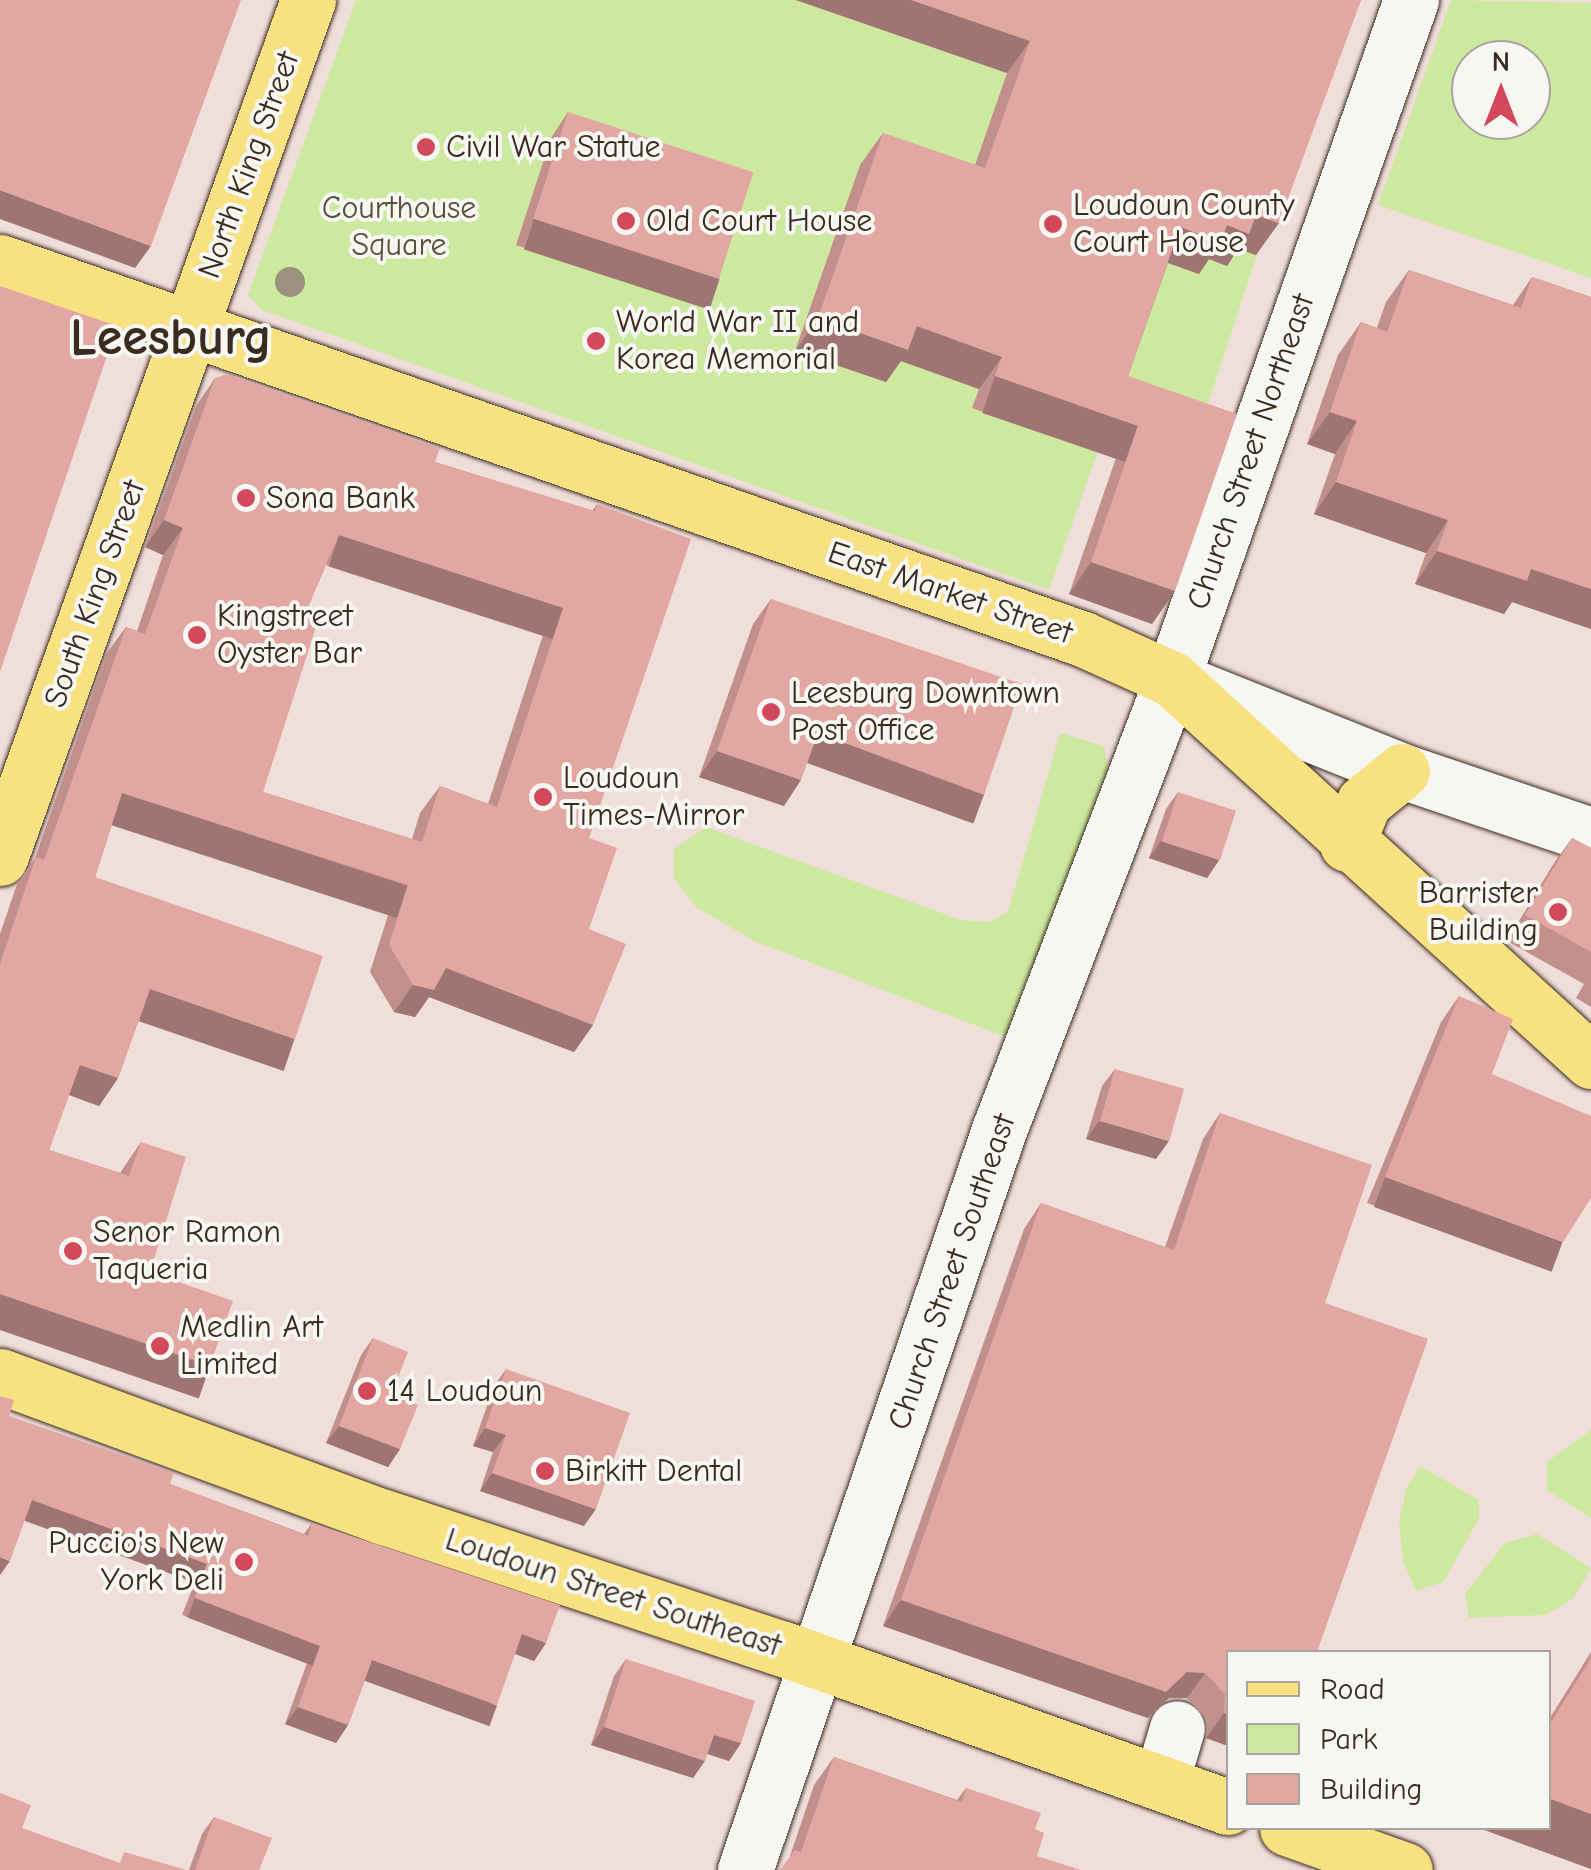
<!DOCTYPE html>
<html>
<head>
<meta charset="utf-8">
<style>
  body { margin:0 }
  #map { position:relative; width:1591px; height:1870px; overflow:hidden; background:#f0deda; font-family:"Comic Neue",sans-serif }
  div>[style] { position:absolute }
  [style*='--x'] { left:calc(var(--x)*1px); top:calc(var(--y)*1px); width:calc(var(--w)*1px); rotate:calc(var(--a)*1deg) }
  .green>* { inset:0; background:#cde99f }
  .roads { filter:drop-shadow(0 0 2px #3b2a1e) drop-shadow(0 0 2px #3b2a1e) }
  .minor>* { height:55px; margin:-27.5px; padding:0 27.5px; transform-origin:27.5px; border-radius:27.5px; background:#f6f6f2 }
  .major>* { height:55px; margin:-27.5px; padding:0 27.5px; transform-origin:27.5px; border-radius:27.5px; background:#f8e181 }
  .trees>* { width:30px; height:30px; margin:-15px; border-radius:50%; background:#9c9081 }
  .wall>* { inset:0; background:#c2908c }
  .shaded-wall>* { inset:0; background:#9e7572; transform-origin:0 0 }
  .building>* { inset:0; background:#e2a7a3; transform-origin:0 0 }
  .dots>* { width:28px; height:28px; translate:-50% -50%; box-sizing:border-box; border:5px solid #f6f6f2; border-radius:50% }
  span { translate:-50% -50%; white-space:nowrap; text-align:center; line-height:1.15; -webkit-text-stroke:8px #f6f6f2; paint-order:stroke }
  .poi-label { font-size:32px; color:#3b2a1e }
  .left { translate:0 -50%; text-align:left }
  .right { translate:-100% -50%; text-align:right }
  .street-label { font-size:32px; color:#3b2a1e }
  .park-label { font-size:32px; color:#585038 }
  .town-label { font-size:52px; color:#3b2a1e; font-weight:700 }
  .legend { position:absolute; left:1226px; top:1650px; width:325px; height:180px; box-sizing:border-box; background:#f6f6f2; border:2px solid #aba49d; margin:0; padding:12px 18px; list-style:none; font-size:30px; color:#3b2a1e }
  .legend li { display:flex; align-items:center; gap:20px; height:50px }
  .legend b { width:50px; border:2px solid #aba49d }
  .north { position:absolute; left:1451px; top:40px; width:100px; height:100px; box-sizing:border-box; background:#f6f6f2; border:2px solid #aba49d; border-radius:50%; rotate:0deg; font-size:28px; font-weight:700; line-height:40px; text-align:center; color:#3b2a1e }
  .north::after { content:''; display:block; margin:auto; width:35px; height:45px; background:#d1495b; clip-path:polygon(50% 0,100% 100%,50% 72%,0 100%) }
</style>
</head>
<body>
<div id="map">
  <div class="green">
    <i style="clip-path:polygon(evenodd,356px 0,796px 0,1007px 73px,963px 201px,902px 337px,987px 366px,972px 408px,1157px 259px,1204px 258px,1233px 247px,1257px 255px,1195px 443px,1111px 414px,1049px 590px,262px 310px,248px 295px,356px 0,551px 138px,701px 304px,517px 245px,551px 138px)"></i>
    <i style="clip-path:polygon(evenodd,1451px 0,1591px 3px,1591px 278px,1378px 205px,1451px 0,1531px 60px,1531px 120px,1471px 120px,1471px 60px,1531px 60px)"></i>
    <i style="clip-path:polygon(1060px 733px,1104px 746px,1108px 769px,1020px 1027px,1003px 1036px,754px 941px,696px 907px,674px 879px,674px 849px,706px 827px,961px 920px,989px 922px,1008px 912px)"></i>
    <i style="clip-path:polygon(1591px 1430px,1591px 1518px,1547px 1490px,1547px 1462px)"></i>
    <i style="clip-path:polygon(1420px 1466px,1479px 1500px,1479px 1519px,1443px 1582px,1416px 1591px,1403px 1561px,1399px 1522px,1406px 1489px)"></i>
    <i style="clip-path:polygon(1537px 1534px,1591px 1568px,1573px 1599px,1545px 1615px,1469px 1618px,1465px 1594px,1505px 1543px)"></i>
  </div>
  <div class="roads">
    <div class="minor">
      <i style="--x:1175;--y:680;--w:245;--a:21.8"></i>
      <i style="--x:1402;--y:771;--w:200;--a:18.7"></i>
      <i style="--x:1161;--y:1782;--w:56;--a:-73.5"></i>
      <i style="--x:745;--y:1870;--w:782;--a:-71.06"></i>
      <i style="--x:999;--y:1130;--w:483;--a:-69"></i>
      <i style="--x:1172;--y:679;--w:720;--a:-70.61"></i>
    </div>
    <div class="major">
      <i style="--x:0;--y:262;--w:1147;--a:19.19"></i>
      <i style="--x:1083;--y:639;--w:98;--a:24.2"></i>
      <i style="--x:1172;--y:679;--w:567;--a:42.36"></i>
      <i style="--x:1347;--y:844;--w:45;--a:-68"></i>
      <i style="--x:1364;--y:802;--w:49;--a:-39.2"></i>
      <i style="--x:0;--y:858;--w:912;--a:-70.25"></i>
      <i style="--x:0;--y:1376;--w:409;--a:20.2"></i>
      <i style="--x:384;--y:1517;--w:421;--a:18.3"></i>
      <i style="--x:784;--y:1649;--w:471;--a:19.6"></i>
      <i style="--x:1287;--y:1828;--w:125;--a:19.6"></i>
    </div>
  </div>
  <div class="trees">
    <i style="left:290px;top:282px"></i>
  </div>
  <div class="wall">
    <i style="clip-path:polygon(796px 0,1361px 0,1256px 255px,1238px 249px,1227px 266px,1209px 259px,1199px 274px,1168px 263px,1128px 376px,1175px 591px,1152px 624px,1069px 594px,1116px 458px,972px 408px,979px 389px,901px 361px,886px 382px,795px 351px,860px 165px,883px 133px,975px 165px,1007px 73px)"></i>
    <i style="clip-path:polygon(568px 112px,720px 278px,702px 304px,516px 245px,551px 138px)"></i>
    <i style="clip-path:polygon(1409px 270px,1513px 305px,1532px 277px,1591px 297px,1591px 629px,1512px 602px,1504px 614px,1415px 584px,1426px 553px,1314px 514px,1335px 454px,1307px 444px,1338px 355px,1361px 322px,1377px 328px,1386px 302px)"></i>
    <i style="clip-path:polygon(evenodd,215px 378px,435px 462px,592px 511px,597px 504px,589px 838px,589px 929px,593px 1025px,574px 1052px,429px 997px,415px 1017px,394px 1012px,370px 972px,389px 912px,112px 824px,95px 877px,276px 1066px,139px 1019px,118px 1078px,99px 1106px,69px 1095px,49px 1150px,120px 1173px,141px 1142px,150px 1272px,210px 1365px,191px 1392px,0 1328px,0 934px,17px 884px,35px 858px,106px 654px,126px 627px,137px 631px,163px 555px,145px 547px,196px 406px,215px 378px,326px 565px,543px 635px,488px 804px,440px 786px,420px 813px,412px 839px,263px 792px,304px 616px,326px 565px)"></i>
    <i style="clip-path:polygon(771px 599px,984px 795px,966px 821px,808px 761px,784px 806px,699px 777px,753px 624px)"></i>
    <i style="clip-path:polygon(1178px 792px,1219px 860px,1207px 878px,1149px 858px,1166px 809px)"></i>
    <i style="clip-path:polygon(1572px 838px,1591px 848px,1591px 1007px,1576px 998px,1584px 984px,1507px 941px,1554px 863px)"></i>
    <i style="clip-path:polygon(1459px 996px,1492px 1074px,1545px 1267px,1367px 1203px,1441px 1022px)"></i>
    <i style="clip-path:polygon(1115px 1069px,1156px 1159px,1086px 1139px,1102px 1086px)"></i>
    <i style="clip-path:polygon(1220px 1113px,1325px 1303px,1228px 1652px,1228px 1746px,1206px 1738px,1207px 1720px,1187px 1698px,1169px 1698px,1148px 1718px,883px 1626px,1024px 1229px,1041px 1203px,1165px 1247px,1203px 1139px)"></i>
    <i style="clip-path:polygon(373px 1338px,400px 1449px,388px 1467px,326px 1443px,361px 1355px)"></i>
    <i style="clip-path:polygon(506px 1369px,584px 1526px,480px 1491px,493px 1452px,473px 1446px,494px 1386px)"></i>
    <i style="clip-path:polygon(9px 1416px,170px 1484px,304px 1534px,312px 1523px,546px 1643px,534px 1661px,515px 1654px,485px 1723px,365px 1680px,348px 1725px,336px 1743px,285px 1724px,307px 1663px,182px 1615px,195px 1582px,25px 1520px)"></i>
    <i style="clip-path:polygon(1591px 1652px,1591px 1869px,1482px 1829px,1483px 1828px,1548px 1828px,1548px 1721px)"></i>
    <i style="clip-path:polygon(626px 1659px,741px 1743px,729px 1761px,707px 1754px,693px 1778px,591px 1745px,614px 1676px)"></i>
    <i style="clip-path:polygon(834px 1757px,957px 1800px,966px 1788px,1035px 1829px,1037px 1856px,790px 1856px,814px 1785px)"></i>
    <i style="clip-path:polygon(214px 1817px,259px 1870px,189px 1870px,202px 1834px)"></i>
  </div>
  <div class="shaded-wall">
    <i style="clip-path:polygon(796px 0,911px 0,1030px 41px,1007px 73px)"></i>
    <i style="clip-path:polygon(0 190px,151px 246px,135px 268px,0 219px)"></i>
    <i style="clip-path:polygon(1256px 215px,1279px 223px,1256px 255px,1238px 249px,1227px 266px,1209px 259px,1199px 274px,1157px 259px,1180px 227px,1227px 225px)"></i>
    <i style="left:534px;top:219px;width:195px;height:32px;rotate:18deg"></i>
    <i style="clip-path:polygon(818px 318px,917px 326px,1002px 357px,979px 389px,901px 361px,886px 382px,795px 351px)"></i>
    <i style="left:995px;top:376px;width:151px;height:39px;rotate:19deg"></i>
    <i style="clip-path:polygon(1330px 412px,1357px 421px,1335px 454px,1307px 444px)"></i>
    <i style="clip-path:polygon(1336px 482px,1448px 520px,1426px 553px,1314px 514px)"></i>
    <i style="clip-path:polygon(164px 520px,183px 528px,163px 555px,145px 547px)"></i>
    <i style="left:339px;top:535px;width:236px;height:33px;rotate:18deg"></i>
    <i style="clip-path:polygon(1437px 551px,1531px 569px,1591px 589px,1591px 629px,1512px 602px,1504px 614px,1415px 584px)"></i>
    <i style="clip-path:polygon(1091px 562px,1175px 591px,1152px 624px,1069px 594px)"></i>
    <i style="left:818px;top:733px;width:177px;height:32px;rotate:20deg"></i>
    <i style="clip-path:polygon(717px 751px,801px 780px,784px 806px,699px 777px)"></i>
    <i style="left:122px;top:793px;width:300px;height:34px;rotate:18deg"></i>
    <i style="clip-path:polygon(1161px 841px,1219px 860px,1207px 878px,1149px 858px)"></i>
    <i style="clip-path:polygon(446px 968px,593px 1025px,574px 1052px,429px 997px,415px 1017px,394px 1012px,413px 985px)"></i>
    <i style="left:150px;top:989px;width:153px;height:34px;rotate:19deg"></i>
    <i style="clip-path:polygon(80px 1065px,118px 1078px,99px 1106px,61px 1092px)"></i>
    <i style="clip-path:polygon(1099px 1121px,1169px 1141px,1156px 1159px,1086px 1139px)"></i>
    <i style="left:1385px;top:1177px;width:189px;height:32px;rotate:20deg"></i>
    <i style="left:0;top:1294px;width:222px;height:34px;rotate:19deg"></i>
    <i style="clip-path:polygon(339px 1426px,400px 1449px,388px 1467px,326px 1443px)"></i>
    <i style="clip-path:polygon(485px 1428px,506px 1435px,493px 1452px,473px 1446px)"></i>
    <i style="clip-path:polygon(492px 1473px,596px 1509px,584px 1526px,480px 1491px)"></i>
    <i style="left:32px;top:1500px;width:186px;height:22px;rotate:20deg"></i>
    <i style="clip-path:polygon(0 1557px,10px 1561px,0 1575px)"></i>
    <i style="left:195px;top:1598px;width:134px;height:21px;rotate:21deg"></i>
    <i style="clip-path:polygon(901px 1600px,1187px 1672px,1205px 1673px,1187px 1698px,1169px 1698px,1148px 1718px,883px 1626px)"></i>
    <i style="clip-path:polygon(522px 1634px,546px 1643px,534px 1661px,510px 1652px)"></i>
    <i style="left:372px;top:1660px;width:133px;height:22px;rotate:20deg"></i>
    <i style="clip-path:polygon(298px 1707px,348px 1725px,336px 1743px,285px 1724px)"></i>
    <i style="clip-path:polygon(1224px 1713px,1228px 1714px,1228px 1746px,1206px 1738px)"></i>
    <i style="clip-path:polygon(604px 1727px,705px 1761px,693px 1778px,591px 1745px)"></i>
    <i style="clip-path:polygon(714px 1735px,741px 1743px,729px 1761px,702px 1752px)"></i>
    <i style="clip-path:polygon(1548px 1798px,1591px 1814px,1591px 1869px,1482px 1829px,1483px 1828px,1548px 1828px)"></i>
  </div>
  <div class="building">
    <i style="clip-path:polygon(0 0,241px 0,151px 246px,0 190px)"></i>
    <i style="clip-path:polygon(911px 0,1361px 0,1279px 223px,1256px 215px,1249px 234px,1227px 225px,1221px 242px,1180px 227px,1128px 376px,1237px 414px,1175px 591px,1091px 562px,1138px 426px,995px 376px,1002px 357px,917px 326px,908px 350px,818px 318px,883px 133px,985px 168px,1030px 41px)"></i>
    <i style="left:568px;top:112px;width:195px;height:112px;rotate:18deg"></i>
    <i style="clip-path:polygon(1409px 270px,1521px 308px,1532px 277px,1591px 297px,1591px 589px,1531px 569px,1527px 581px,1437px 551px,1448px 520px,1336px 482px,1357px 421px,1330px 412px,1361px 322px,1387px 332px)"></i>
    <i style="clip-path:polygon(0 286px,117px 326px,0 672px)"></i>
    <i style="clip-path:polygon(evenodd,228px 374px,440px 448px,435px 462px,595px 511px,597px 504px,691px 539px,589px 838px,617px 848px,589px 929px,626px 944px,593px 1025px,446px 968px,434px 990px,413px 985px,389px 945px,408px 885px,122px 793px,95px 877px,323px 956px,295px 1039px,150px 989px,118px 1078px,80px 1065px,49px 1150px,129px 1176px,141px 1142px,186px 1157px,150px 1272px,233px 1301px,210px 1365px,0 1294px,0 964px,36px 857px,44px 860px,126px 627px,145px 634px,183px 528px,164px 520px,215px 378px,228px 374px,339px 535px,563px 608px,497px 807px,440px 786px,422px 842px,263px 792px,318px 621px,304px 616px,339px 535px)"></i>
    <i style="clip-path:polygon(771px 599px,1022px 684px,984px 795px,818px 733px,801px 780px,717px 751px)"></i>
    <i style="left:1178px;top:792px;width:61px;height:52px;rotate:18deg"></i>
    <i style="clip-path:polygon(1572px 838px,1591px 848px,1591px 952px,1525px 915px)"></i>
    <i style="clip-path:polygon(1459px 996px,1513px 1019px,1492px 1074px,1591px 1116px,1591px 1198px,1563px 1242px,1385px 1177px)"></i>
    <i style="left:1115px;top:1069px;width:72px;height:54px;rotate:16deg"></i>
    <i style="clip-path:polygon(1220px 1113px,1372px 1165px,1325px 1303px,1428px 1339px,1317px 1652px,1228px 1652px,1228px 1714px,1224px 1713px,1225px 1694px,1205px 1673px,1187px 1672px,1166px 1692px,901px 1600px,1041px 1203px,1174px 1250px)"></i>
    <i style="clip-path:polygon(373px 1338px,408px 1352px,391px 1395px,418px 1405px,400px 1449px,339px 1426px)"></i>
    <i style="clip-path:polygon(506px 1369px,630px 1413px,596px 1509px,492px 1473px,506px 1435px,485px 1428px)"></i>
    <i style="clip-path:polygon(0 1396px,14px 1400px,9px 1416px,174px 1473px,170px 1484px,308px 1536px,312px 1523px,560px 1605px,546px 1643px,522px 1634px,497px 1705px,372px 1660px,348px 1725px,298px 1707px,320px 1646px,195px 1598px,207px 1564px,32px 1500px,10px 1561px,0 1557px)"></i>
    <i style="clip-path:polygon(1591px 1658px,1591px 1814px,1548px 1798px,1548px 1727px)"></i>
    <i style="clip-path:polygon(626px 1659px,755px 1701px,741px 1743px,714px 1735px,705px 1761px,604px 1727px)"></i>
    <i style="clip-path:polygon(834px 1757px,962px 1802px,966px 1788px,1041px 1813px,1035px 1829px,1044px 1833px,1037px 1856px,1081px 1870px,780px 1870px,795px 1850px,801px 1852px)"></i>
    <i style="clip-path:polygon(0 1793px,31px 1805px,22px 1828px,120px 1863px,124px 1852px,187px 1870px,0 1870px)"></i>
    <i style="clip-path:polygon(214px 1817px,272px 1838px,259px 1870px,195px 1870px)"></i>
  </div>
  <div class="dots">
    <i style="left:426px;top:147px;background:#d1495b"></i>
    <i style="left:626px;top:221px;background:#d1495b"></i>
    <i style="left:1053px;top:224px;background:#d1495b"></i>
    <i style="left:596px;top:341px;background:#d1495b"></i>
    <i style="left:246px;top:498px;background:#d1495b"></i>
    <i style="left:197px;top:635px;background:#d1495b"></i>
    <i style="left:771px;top:712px;background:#d1495b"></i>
    <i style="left:543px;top:797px;background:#d1495b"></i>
    <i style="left:1558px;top:912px;background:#d1495b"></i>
    <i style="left:73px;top:1251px;background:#d1495b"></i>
    <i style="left:160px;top:1346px;background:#d1495b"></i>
    <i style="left:367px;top:1391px;background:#d1495b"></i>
    <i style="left:545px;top:1471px;background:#d1495b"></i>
    <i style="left:244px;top:1562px;background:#d1495b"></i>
  </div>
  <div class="poi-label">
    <span class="left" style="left:446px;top:147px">Civil War Statue</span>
    <span class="left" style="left:1073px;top:224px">Loudoun County<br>Court House</span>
    <span class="left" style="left:646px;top:221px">Old Court House</span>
    <span class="left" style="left:616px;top:341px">World War II and<br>Korea Memorial</span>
    <span class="left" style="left:266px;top:498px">Sona Bank</span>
    <span class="left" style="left:217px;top:635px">Kingstreet<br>Oyster Bar</span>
    <span class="left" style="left:791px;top:712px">Leesburg Downtown<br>Post Office</span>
    <span class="left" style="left:563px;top:797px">Loudoun<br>Times-Mirror</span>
    <span class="right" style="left:1538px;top:912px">Barrister<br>Building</span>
    <span class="left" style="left:93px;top:1251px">Senor Ramon<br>Taqueria</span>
    <span class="left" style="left:180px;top:1346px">Medlin Art<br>Limited</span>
    <span class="left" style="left:387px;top:1391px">14 Loudoun</span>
    <span class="left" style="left:565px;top:1471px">Birkitt Dental</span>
    <span class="right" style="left:224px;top:1562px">Puccio's New<br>York Deli</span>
  </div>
  <div class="street-label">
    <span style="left:249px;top:165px;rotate:-70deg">North King Street</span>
    <span style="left:1251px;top:452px;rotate:-71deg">Church Street Northeast</span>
    <span style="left:950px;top:593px;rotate:19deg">East Market Street</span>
    <span style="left:95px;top:594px;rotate:-70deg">South King Street</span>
    <span style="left:952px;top:1272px;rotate:-71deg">Church Street Southeast</span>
    <span style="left:613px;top:1593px;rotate:18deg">Loudoun Street Southeast</span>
  </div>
  <div class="park-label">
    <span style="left:399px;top:227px">Courthouse<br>Square</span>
  </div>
  <div class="town-label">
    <span style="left:171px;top:338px">Leesburg</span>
  </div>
  <ul class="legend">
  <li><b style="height:12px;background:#f8e181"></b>Road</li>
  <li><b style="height:28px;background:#cde99f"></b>Park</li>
  <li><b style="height:28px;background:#e2a7a3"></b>Building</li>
  </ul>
  <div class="north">N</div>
</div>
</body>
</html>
